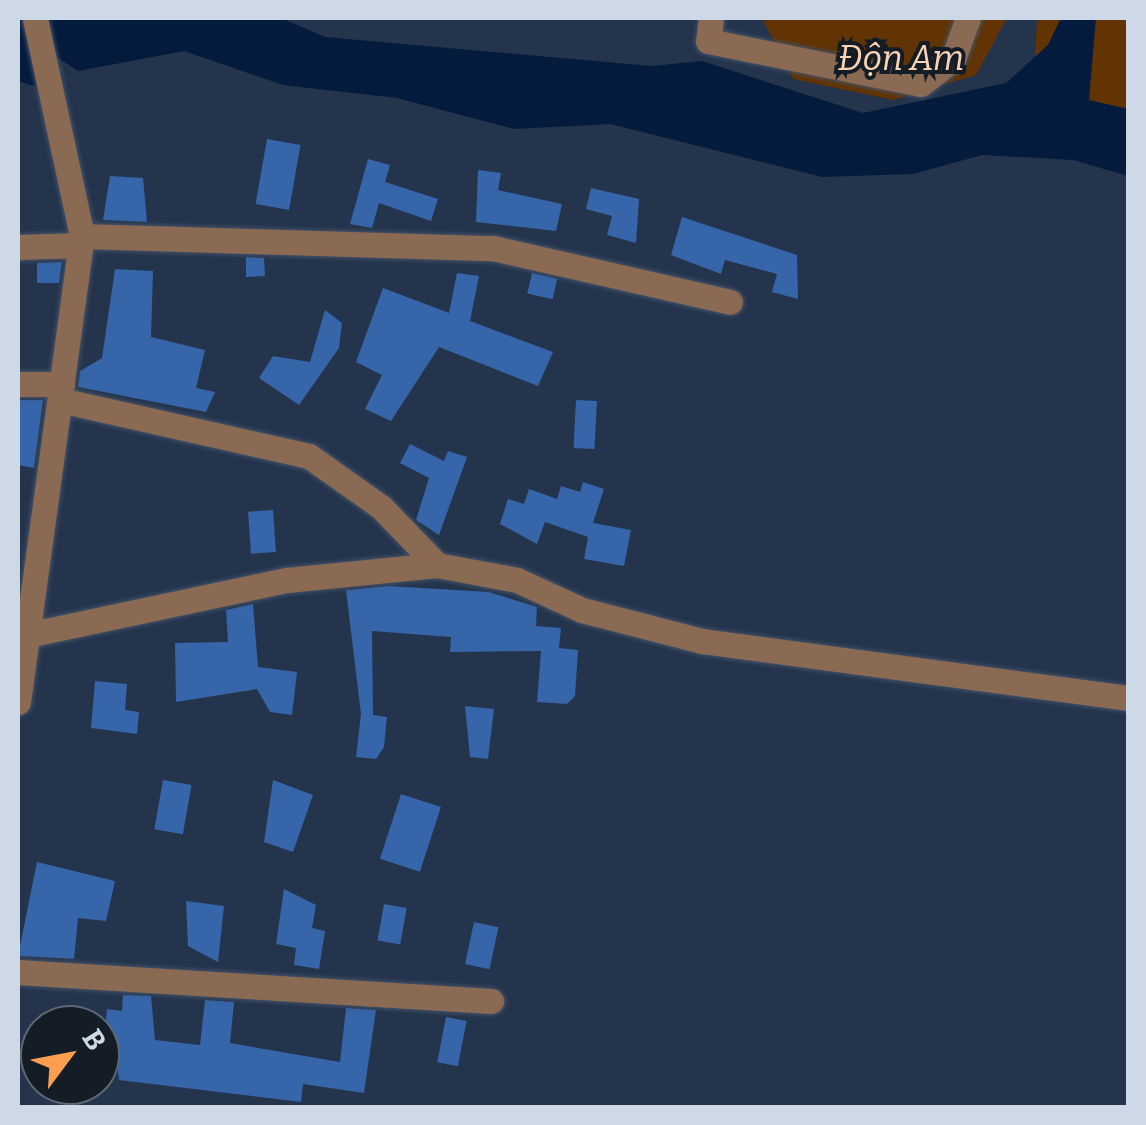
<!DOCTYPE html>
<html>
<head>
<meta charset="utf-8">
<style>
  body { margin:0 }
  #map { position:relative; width:1146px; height:1125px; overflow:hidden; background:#24344c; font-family:Bitter,serif }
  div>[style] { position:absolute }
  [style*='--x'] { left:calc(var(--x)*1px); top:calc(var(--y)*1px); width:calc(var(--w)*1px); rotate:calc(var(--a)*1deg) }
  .green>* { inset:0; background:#623403 }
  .water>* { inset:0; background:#041b3d }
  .building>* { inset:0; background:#3665a9; transform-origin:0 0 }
  .roads { filter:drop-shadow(0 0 2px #435268) drop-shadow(0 0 2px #435268) }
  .minor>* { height:25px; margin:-12.5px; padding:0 12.5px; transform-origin:12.5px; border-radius:12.5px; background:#8a6a52 }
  span { translate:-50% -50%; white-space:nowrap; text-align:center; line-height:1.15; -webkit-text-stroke:8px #141c26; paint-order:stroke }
  .park-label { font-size:35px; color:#fad2b4; font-style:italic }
  .frame { position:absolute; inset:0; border:20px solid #ced9e8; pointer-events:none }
  .north { position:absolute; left:20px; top:1005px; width:100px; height:100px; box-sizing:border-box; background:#141c26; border:2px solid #5e6874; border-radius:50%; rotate:58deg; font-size:28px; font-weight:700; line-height:40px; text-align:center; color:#ced9e8 }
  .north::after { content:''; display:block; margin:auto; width:35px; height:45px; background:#fb9e50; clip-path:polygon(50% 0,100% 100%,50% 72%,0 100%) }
</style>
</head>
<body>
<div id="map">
  <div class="green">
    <i style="clip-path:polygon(762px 18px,1007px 18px,976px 75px,893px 100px,793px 79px)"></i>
    <i style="clip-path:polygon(1037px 18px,1128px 18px,1128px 133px,1035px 57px)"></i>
  </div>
  <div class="water">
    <i style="clip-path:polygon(18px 18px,35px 18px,52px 92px,18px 81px)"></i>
    <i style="clip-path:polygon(45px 18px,281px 18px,325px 37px,652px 66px,702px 61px,863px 113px,1006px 83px,1048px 45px,1061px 18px,1096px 18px,1089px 100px,1128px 109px,1128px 176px,1073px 160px,982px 155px,913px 174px,822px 177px,610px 124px,514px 129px,397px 98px,283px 85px,184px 51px,78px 71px,52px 54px)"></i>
  </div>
  <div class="building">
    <i style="left:267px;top:139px;width:34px;height:66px;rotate:10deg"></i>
    <i style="clip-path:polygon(368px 159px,390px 165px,385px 182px,438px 199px,431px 221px,379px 203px,372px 228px,350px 224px)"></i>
    <i style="clip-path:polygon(478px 170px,501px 173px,498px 190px,562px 204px,556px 231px,476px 222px)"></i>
    <i style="clip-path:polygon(110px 176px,143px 178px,147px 222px,103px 220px)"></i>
    <i style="clip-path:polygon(591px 188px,639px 199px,636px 243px,607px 235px,612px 216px,586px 209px)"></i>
    <i style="clip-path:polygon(682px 217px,797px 255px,798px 299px,772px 292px,777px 274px,725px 260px,721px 274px,671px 255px)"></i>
    <i style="clip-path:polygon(246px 257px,264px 258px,265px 276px,246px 277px)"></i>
    <i style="clip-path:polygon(62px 262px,59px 283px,37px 283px,37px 263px)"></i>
    <i style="clip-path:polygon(115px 269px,153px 271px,151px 337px,205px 350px,196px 388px,215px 392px,206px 412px,78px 387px,80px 371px,102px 358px)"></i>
    <i style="clip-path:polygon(457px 273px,479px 276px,470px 321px,553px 352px,538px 386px,439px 347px,391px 421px,365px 409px,382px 375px,356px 362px,383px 288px,449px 313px)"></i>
    <i style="left:532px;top:273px;width:26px;height:21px;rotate:13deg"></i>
    <i style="clip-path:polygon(325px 310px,342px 323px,339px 348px,299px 405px,259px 378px,273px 356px,310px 362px)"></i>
    <i style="clip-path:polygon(18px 400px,43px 400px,34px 468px,18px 465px)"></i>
    <i style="left:576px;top:400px;width:21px;height:48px;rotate:3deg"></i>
    <i style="clip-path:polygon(410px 444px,444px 461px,448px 451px,467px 457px,439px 535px,416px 520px,429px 478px,400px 463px)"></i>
    <i style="clip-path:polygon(583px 482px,604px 489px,593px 523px,631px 530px,624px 566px,584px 559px,588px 537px,545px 522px,537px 544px,500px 524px,508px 499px,524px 504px,529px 489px,557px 499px,561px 486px,580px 492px)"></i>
    <i style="left:273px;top:510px;width:42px;height:25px;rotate:86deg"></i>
    <i style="clip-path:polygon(388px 586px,489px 592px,537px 607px,536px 626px,561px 628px,559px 648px,578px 650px,575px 696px,567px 704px,537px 702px,541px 651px,450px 652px,451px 637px,372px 631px,373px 715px,387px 717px,384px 747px,376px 759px,356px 757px,361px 714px,346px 590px)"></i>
    <i style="clip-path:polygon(253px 604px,258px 667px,297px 672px,292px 715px,270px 712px,257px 689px,176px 702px,175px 643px,228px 642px,226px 610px)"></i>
    <i style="clip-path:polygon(95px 681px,127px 684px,125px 710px,139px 712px,137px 734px,91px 728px)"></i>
    <i style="clip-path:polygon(465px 706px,494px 709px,488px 759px,470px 757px)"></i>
    <i style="left:163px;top:780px;width:29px;height:50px;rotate:10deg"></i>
    <i style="clip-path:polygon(273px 780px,313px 795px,293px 852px,264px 842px)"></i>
    <i style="left:401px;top:794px;width:42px;height:68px;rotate:18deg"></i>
    <i style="clip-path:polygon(37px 862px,115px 881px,106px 921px,78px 918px,74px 959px,18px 956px)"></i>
    <i style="clip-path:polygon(284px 889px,316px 905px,312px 928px,325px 931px,319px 969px,294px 965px,296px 948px,276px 944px)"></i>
    <i style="clip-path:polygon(186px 901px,224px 906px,218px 962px,188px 946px)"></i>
    <i style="left:384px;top:904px;width:23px;height:37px;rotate:10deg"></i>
    <i style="left:474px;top:922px;width:25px;height:43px;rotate:12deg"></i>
    <i style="clip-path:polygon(123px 995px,151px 996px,155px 1040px,200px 1045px,205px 1000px,234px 1002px,230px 1043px,340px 1062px,346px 1008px,376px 1010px,364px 1093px,303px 1084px,301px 1102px,119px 1080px,114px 1040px,104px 1039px,107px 1009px,122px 1011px)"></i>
    <i style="left:446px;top:1017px;width:21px;height:46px;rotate:11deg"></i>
  </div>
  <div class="roads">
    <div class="minor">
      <i style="--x:711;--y:18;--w:23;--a:97"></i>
      <i style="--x:708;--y:41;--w:217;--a:11.4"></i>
      <i style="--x:921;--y:84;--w:41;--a:-38"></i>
      <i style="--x:953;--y:59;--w:44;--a:-69.9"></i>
      <i style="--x:82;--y:236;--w:411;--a:1.7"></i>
      <i style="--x:493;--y:248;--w:243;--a:12.8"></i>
      <i style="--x:18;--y:247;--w:63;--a:-1.8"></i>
      <i style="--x:18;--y:384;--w:44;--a:0"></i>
      <i style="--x:60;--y:400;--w:255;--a:12.7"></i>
      <i style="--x:309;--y:456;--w:88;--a:35.3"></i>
      <i style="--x:381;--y:507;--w:81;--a:46"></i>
      <i style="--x:18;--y:637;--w:275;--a:-12"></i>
      <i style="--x:287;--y:580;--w:151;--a:-5.7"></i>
      <i style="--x:437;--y:565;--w:81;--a:10.6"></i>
      <i style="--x:517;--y:580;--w:72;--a:24.8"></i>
      <i style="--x:582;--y:610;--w:124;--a:14.5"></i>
      <i style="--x:702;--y:641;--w:430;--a:7.6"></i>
      <i style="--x:18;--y:702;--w:470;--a:-82.2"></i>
      <i style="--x:82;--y:236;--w:223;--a:-102.2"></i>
      <i style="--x:18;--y:972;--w:474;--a:3.5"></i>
    </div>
  </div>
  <div class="park-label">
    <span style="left:901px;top:58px">Độn Am</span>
  </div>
  <div class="frame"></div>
  <div class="north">B</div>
</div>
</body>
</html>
